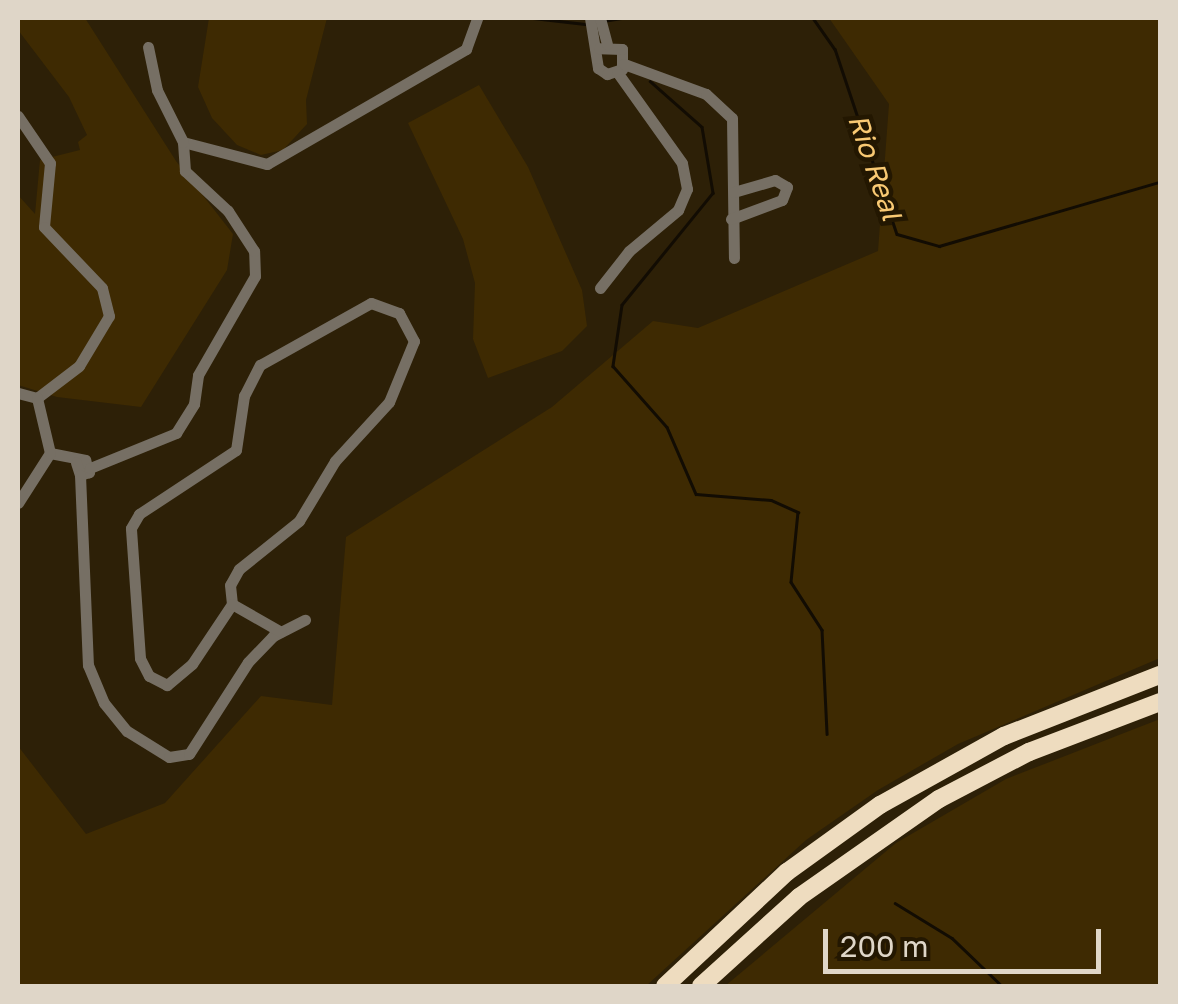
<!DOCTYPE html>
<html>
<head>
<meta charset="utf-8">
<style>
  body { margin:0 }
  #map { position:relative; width:1178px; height:1004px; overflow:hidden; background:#2d2007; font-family:"Golos Text",sans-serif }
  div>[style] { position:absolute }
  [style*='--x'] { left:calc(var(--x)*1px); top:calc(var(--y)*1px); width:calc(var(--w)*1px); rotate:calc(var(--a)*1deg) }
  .green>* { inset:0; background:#3e2a02 }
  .stream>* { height:2.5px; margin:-1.25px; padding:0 1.25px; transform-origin:1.25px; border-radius:1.25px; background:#120c03 }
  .minor>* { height:11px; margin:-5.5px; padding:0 5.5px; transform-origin:5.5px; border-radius:5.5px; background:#766f64 }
  .highway>* { height:18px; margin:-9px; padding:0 9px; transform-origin:9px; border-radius:9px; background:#eedcbf }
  span { translate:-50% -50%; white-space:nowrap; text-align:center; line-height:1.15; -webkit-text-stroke:9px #231701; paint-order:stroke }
  .water-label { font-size:28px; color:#f9c973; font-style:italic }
  .frame { position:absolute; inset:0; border:20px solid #dfd6c8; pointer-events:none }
  .scale { position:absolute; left:823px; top:929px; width:278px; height:45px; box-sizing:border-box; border:5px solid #dfd6c8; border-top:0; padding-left:12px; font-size:30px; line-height:35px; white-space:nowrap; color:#dfd6c8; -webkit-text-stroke:8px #231701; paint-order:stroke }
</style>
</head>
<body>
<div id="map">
  <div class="green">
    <i style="clip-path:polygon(18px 18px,85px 18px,176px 161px,233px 234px,227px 270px,141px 407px,57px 397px,18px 385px,18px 195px,35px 214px,40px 160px,80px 150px,78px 142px,87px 135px,69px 97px,18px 30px)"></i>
    <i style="clip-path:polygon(209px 18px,327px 18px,306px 100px,307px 124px,283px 150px,261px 155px,237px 145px,212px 118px,198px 87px)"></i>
    <i style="clip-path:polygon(829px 18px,1160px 18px,1160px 658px,958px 744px,878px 790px,806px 840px,646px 986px,18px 986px,18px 746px,86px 834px,165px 803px,261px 696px,332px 705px,346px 537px,552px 407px,653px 321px,698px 328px,878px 251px,889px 104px)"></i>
    <i style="clip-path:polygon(479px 85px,528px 167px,582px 290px,587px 326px,562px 351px,488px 378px,473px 339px,475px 283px,463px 239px,408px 123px)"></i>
    <i style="clip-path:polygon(1160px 719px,1160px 986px,725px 986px,896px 843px,1006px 779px)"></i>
  </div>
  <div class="stream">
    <i style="--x:533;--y:18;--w:52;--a:6.6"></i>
    <i style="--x:813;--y:18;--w:38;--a:55"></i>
    <i style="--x:835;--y:49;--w:195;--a:71.5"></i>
    <i style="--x:897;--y:234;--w:44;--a:15.9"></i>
    <i style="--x:939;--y:246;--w:230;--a:-16.2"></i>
    <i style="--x:603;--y:21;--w:18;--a:-9"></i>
    <i style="--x:650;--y:81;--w:69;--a:41.5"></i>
    <i style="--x:702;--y:127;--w:67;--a:80.5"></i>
    <i style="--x:713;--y:193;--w:144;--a:129.1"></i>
    <i style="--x:622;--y:305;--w:62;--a:98.4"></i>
    <i style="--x:613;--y:366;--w:81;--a:48.5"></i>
    <i style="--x:667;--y:427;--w:73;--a:66.6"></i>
    <i style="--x:696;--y:494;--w:75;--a:4.6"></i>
    <i style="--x:771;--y:500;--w:30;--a:24"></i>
    <i style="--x:798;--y:512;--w:70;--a:95.7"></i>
    <i style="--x:791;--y:582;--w:57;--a:57.1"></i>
    <i style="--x:822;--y:630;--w:104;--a:87.2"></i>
    <i style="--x:895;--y:903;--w:67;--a:31.6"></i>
    <i style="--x:952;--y:938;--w:69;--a:43.8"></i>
  </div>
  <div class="minor">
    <i style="--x:590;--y:18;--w:51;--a:80.9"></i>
    <i style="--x:598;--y:68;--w:11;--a:34"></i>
    <i style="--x:607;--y:74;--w:16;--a:-18"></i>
    <i style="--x:622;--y:69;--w:20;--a:-90"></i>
    <i style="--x:622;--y:49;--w:23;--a:-178"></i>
    <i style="--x:600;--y:18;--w:27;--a:75"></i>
    <i style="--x:624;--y:64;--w:87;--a:20.1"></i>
    <i style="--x:706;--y:94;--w:35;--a:43"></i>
    <i style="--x:732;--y:118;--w:140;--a:89.2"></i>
    <i style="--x:18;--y:116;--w:57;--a:55.8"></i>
    <i style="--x:50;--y:163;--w:64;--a:95.4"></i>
    <i style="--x:44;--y:227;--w:84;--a:46.4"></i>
    <i style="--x:102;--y:288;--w:29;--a:76"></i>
    <i style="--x:109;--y:316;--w:58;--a:121"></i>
    <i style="--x:79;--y:366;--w:53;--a:142.7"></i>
    <i style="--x:37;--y:398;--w:20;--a:-165"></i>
    <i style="--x:183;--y:142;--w:87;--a:14.7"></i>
    <i style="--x:267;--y:164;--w:230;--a:-30"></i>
    <i style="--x:466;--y:49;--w:33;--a:-70"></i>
    <i style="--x:731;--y:219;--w:54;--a:-20.4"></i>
    <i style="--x:782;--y:200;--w:14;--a:-69"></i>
    <i style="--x:787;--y:187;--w:14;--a:-150"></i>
    <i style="--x:775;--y:180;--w:43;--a:163.7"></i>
    <i style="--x:600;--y:288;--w:47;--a:-51.9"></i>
    <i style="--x:629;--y:251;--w:64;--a:-39.9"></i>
    <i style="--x:678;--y:210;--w:23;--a:-67"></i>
    <i style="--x:687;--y:189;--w:26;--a:-101"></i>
    <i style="--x:682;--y:163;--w:112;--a:-125.5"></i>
    <i style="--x:371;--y:303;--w:30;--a:20"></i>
    <i style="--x:399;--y:313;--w:32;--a:62"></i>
    <i style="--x:414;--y:341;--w:66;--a:112.3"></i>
    <i style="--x:389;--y:402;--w:80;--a:132.5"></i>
    <i style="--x:335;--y:461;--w:70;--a:121"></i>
    <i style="--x:299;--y:521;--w:77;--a:141.3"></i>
    <i style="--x:239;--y:569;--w:18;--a:119"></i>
    <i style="--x:230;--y:585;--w:19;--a:84"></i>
    <i style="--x:232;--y:604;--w:72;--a:123.7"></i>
    <i style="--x:192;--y:664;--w:33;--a:140"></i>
    <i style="--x:167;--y:685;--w:20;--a:-153"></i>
    <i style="--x:149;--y:676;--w:20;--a:-117"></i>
    <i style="--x:140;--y:658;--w:130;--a:-94"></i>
    <i style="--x:131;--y:528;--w:16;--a:-60"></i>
    <i style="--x:139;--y:514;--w:116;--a:-33.4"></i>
    <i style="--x:236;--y:450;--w:55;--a:-81.6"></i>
    <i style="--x:244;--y:396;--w:35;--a:-63"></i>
    <i style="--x:260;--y:365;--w:127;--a:-29.2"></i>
    <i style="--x:50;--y:453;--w:36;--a:11"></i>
    <i style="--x:85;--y:460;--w:13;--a:72"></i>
    <i style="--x:89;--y:472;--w:9;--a:162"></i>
    <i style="--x:80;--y:475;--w:13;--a:-108"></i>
    <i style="--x:90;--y:468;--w:93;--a:-22.1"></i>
    <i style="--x:176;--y:433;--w:34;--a:-58"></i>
    <i style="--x:194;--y:404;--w:29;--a:-82"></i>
    <i style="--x:198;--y:375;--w:114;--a:-60.1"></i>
    <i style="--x:255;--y:276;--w:25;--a:-92"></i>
    <i style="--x:254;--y:251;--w:48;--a:-123"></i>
    <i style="--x:228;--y:211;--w:59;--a:-137.1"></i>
    <i style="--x:185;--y:171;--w:29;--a:-94"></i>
    <i style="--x:183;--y:142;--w:58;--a:-116.6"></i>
    <i style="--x:157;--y:90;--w:44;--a:-101.8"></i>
    <i style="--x:80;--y:475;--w:190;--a:87.6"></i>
    <i style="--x:88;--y:665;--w:41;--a:67.2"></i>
    <i style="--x:104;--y:703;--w:36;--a:51"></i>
    <i style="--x:127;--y:731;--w:49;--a:31.8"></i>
    <i style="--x:169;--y:757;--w:20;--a:-9"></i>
    <i style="--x:189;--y:754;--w:109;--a:-57.3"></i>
    <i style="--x:248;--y:662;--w:36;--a:-46"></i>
    <i style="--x:273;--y:636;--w:36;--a:-27"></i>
    <i style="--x:18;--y:503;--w:59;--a:-57.4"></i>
    <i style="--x:50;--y:453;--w:57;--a:-103.3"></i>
    <i style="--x:232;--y:604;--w:56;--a:29.7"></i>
  </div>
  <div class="highway">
    <i style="--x:665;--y:986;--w:167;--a:-43.1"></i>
    <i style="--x:787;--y:872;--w:115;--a:-35.8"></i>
    <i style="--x:880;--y:805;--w:142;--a:-29.1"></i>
    <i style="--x:1004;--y:736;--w:168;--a:-21.4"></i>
    <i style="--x:701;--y:986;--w:132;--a:-42.2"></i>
    <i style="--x:799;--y:897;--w:171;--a:-35"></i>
    <i style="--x:939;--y:799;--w:102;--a:-27.6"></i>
    <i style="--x:1029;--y:752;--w:140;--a:-20.9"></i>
  </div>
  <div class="water-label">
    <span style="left:875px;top:167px;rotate:71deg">Rio Real</span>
  </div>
  <div class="frame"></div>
  <div class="scale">200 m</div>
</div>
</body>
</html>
